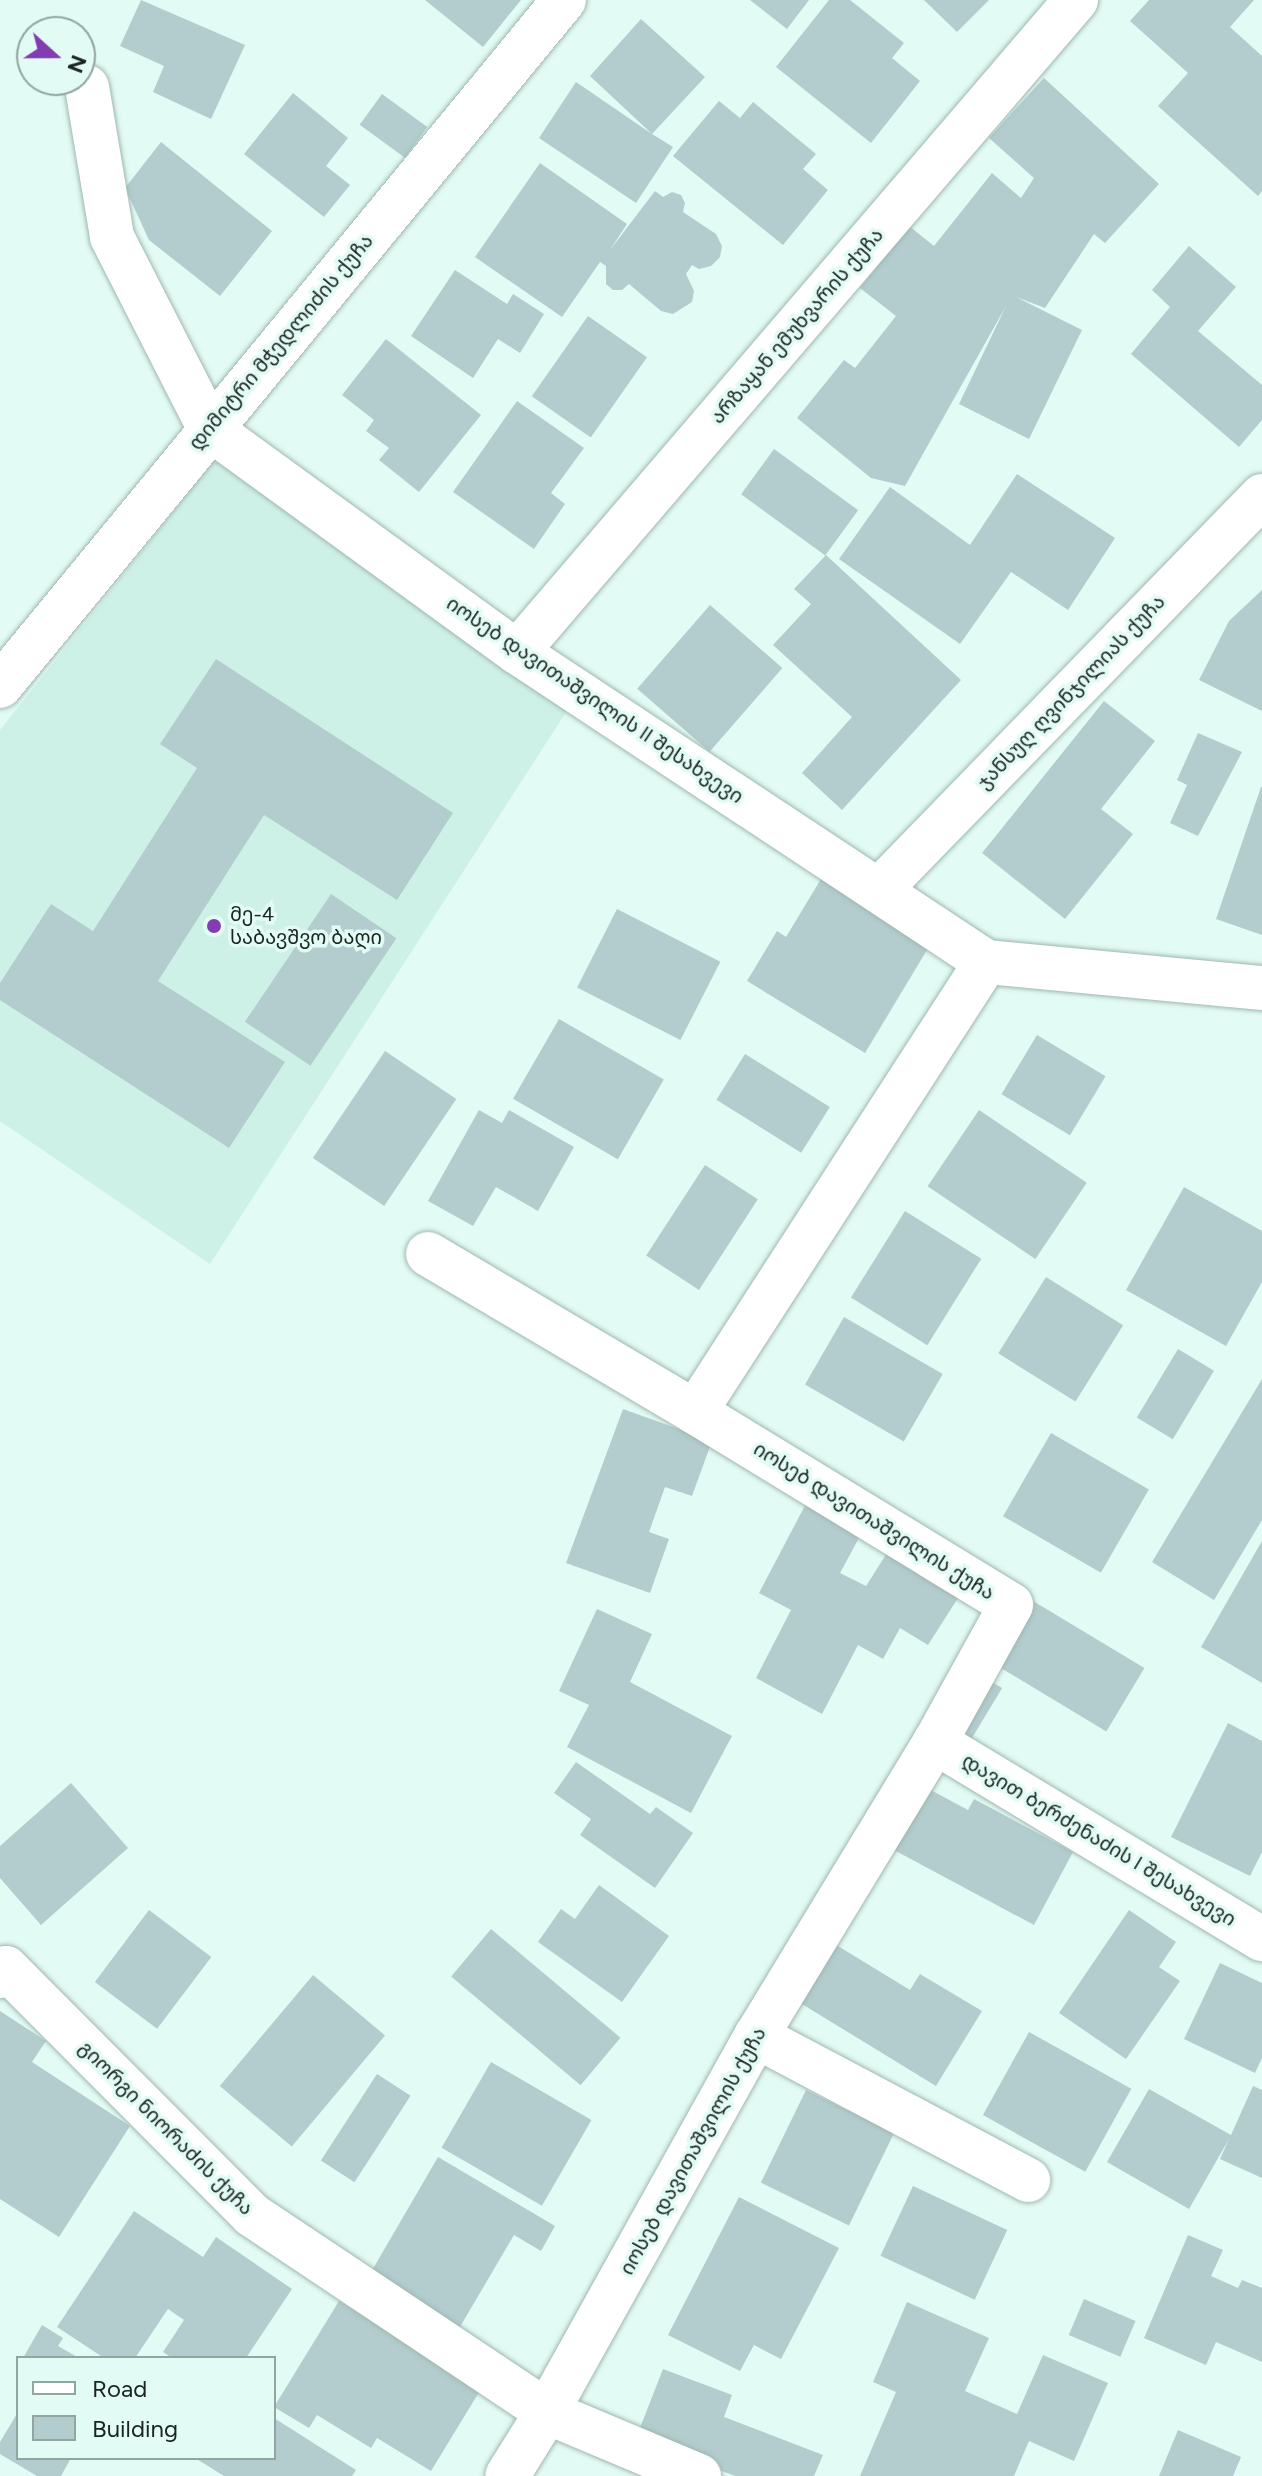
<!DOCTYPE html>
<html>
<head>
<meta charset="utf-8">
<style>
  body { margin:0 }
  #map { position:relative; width:1262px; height:2476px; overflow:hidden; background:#e2fbf4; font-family:Figtree,"Noto Sans Georgian",sans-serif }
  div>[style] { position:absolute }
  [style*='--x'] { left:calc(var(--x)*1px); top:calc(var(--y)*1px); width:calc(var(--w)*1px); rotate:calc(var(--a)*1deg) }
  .built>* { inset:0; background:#cef1e7 }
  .building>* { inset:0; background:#b3cdcf; transform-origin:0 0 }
  .roads { filter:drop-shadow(0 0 2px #9fb7b0) drop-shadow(0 0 2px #9fb7b0) }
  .minor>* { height:44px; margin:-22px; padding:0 22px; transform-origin:22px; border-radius:22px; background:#fff }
  .dots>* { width:22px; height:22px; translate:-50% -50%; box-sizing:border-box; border:4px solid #e2fbf4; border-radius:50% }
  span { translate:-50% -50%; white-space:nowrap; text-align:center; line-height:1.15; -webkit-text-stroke:7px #e2fbf4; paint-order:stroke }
  .street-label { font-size:20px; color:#1a2421 }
  .poi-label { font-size:20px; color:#1a2421 }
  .left { translate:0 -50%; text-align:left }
  .legend { position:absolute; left:16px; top:2356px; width:260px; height:104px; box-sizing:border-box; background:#e2fbf4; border:2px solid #92a5a0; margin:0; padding:10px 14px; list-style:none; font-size:24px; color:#1a2421 }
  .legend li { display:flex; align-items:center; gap:16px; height:40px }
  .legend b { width:40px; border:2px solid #92a5a0 }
  .north { position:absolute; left:16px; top:16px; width:80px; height:80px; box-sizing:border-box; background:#e2fbf4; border:2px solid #92a5a0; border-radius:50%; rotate:111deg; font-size:22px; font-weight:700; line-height:32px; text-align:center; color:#1a2421 }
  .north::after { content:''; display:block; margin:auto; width:28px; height:36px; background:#833db1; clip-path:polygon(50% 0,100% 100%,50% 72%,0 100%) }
</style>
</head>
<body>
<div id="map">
  <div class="built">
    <i style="clip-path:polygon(218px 456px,572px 703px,210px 1264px,0 1121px,0 730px)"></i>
  </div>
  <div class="building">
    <i style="clip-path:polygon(141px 0,245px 45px,211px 119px,153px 92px,164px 66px,120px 46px)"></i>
    <i style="clip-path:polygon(425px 0,521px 0,483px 47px)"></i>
    <i style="clip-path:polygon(750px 0,809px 0,787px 29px)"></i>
    <i style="clip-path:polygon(829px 0,850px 0,904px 43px,892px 58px,920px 81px,871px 143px,776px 67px)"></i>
    <i style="clip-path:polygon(924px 0,989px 0,957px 32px)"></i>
    <i style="clip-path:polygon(1149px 0,1254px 0,1230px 27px,1262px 56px,1262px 191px,1258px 196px,1158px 106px,1188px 73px,1130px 21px)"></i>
    <i style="clip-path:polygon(641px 19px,705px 77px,652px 134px,673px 147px,636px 203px,539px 138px,576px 82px,652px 134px,590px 76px)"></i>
    <i style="clip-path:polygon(1044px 78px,1159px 184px,1105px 243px,1094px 234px,1045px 308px,1016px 297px,1082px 330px,1029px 439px,959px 404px,1006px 306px,905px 486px,871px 478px,797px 418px,844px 360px,855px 368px,896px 316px,860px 288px,909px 226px,934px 246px,992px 173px,1021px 198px,1034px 178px,989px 138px)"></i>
    <i style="clip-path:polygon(293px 93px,348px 138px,326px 166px,350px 185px,324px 217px,244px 154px)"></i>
    <i style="left:382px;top:94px;width:56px;height:38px;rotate:36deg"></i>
    <i style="clip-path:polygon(719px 101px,740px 118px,753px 102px,816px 154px,803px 169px,828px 190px,783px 245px,673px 156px)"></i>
    <i style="clip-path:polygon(161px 142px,272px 231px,220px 296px,149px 240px,125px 188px)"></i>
    <i style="clip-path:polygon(540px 163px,627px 224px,610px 250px,655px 191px,663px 197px,672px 192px,681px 195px,685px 203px,683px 212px,716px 234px,722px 246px,720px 257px,711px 266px,699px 269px,692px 265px,686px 274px,694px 291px,692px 302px,673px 314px,661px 311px,629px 284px,622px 290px,613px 290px,606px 284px,606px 266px,600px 262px,562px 317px,475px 257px)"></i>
    <i style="clip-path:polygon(1189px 246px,1236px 287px,1198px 331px,1262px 385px,1262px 420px,1239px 447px,1131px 354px,1170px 307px,1152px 290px)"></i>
    <i style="clip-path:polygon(455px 270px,507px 304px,513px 294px,544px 314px,520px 353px,498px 339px,473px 378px,411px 336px)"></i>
    <i style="left:588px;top:316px;width:72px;height:98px;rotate:35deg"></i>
    <i style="clip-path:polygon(386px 339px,481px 415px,419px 492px,379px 460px,389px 448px,366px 431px,374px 420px,342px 395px)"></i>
    <i style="clip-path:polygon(517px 401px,584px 448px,551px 493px,565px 504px,534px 549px,453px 492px)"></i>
    <i style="left:774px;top:449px;width:104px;height:56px;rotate:36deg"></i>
    <i style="clip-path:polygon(1017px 474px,1115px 538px,1068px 610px,1011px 572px,960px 644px,839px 559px,890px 487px,970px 545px)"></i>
    <i style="clip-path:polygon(826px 555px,961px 680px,842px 810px,802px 773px,852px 717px,773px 645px,811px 604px,794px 589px)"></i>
    <i style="clip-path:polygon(1262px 590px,1262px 711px,1199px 680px,1229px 621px)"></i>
    <i style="left:710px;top:605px;width:96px;height:111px;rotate:41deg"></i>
    <i style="clip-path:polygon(216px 659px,453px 813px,397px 900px,264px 815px,158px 981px,285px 1062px,229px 1148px,0 1000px,0 983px,51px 904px,93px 931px,197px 768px,160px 744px)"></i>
    <i style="clip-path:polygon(1104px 701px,1155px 741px,1101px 809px,1133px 834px,1065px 919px,982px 853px)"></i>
    <i style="clip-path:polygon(1198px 733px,1242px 752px,1198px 836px,1170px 823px,1187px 785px,1177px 780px)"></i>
    <i style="clip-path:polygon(1261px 787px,1262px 787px,1262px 935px,1216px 919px)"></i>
    <i style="clip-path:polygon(821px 879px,930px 945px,865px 1053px,747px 981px,777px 931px,786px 937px)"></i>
    <i style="left:331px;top:894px;width:79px;height:154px;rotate:34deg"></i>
    <i style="left:617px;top:909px;width:116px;height:88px;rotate:27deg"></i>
    <i style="left:559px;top:1019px;width:121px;height:92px;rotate:30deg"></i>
    <i style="left:1037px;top:1035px;width:80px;height:69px;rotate:31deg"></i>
    <i style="left:385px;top:1051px;width:86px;height:129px;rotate:34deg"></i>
    <i style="left:745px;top:1054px;width:100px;height:54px;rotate:32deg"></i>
    <i style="clip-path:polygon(479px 1110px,502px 1123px,509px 1110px,574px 1147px,538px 1211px,496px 1187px,473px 1226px,428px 1201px)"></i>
    <i style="left:979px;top:1110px;width:130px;height:92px;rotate:34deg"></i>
    <i style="left:705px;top:1165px;width:63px;height:108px;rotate:33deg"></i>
    <i style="clip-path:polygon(1184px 1187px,1262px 1231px,1262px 1282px,1226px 1346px,1126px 1290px)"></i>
    <i style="left:905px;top:1211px;width:90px;height:102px;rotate:32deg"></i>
    <i style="left:1046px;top:1277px;width:91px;height:90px;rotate:32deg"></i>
    <i style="left:844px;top:1317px;width:114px;height:78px;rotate:30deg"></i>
    <i style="left:1178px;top:1349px;width:42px;height:80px;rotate:31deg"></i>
    <i style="clip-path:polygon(1262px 1379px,1262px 1520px,1214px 1600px,1152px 1562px)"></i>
    <i style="clip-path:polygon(623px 1409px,712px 1441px,692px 1496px,665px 1487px,649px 1532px,669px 1539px,650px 1593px,566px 1563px)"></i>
    <i style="left:1051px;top:1433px;width:113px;height:96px;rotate:30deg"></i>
    <i style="clip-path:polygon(810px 1496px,866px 1525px,840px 1573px,866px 1586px,894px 1542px,965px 1587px,928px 1645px,900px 1628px,883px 1659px,858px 1645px,822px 1714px,756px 1678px,791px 1610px,759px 1593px)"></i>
    <i style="clip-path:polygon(1262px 1541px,1262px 1683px,1201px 1647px)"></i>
    <i style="left:1033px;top:1601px;width:130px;height:74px;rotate:31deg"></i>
    <i style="clip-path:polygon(597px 1609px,652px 1634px,630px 1682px,732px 1736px,691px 1813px,567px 1747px,589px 1705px,559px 1691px)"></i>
    <i style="left:979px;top:1674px;width:27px;height:65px;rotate:31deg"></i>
    <i style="clip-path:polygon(1228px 1723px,1262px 1741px,1262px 1852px,1250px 1876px,1171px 1837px)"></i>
    <i style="clip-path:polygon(576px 1762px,650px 1814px,656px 1807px,693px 1833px,655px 1888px,580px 1835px,591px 1819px,554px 1793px)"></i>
    <i style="clip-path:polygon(71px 1783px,128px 1848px,41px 1925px,0 1878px,0 1846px)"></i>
    <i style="clip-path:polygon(927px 1788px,968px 1810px,974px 1799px,1073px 1852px,1034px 1925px,894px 1850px)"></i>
    <i style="clip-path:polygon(599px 1885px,669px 1936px,622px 2002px,538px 1942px,561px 1909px,575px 1919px)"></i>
    <i style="left:149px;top:1910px;width:78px;height:90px;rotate:37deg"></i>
    <i style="clip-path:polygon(1129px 1910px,1176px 1942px,1159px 1967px,1180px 1981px,1126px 2059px,1059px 2013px)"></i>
    <i style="left:491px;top:1929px;width:169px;height:62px;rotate:40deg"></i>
    <i style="clip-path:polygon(833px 1943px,910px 1990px,920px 1974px,982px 2011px,936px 2086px,797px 2001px)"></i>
    <i style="clip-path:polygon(1220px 1963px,1262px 1983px,1262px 2058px,1255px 2073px,1184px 2039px)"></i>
    <i style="left:313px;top:1975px;width:94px;height:145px;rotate:40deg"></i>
    <i style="clip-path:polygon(0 2011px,46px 2041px,32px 2062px,130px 2126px,59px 2237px,0 2199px)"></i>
    <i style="left:1029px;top:2032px;width:117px;height:95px;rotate:29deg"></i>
    <i style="left:491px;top:2062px;width:116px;height:99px;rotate:30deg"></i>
    <i style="left:377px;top:2074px;width:40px;height:103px;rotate:33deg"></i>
    <i style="clip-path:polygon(1253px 2086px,1262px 2090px,1262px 2178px,1220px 2159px,1229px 2139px,1189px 2209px,1107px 2162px,1149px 2089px,1231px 2135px)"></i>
    <i style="left:806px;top:2090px;width:98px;height:103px;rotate:26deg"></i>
    <i style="clip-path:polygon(438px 2157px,555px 2226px,541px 2251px,514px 2235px,457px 2332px,367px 2279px)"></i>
    <i style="left:913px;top:2186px;width:104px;height:77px;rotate:25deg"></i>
    <i style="clip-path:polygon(739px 2197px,839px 2248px,781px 2359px,754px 2345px,740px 2371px,668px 2335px)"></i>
    <i style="clip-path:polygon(134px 2211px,203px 2257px,216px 2237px,292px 2289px,246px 2358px,172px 2358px,163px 2352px,184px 2320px,168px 2309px,135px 2358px,104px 2358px,57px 2327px)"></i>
    <i style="clip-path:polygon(1188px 2235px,1223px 2250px,1211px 2276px,1238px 2288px,1242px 2280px,1262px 2288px,1262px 2362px,1216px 2342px,1206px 2365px,1144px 2338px)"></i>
    <i style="left:1084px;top:2299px;width:56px;height:39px;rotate:23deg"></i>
    <i style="clip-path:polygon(339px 2301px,481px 2389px,431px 2471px,377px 2438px,371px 2448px,317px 2415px,309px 2428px,274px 2407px)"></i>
    <i style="clip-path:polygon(907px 2302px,989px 2338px,965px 2391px,1017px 2414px,1043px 2355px,1108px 2383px,1074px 2461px,1029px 2441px,1014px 2476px,860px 2476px,896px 2392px,873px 2382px)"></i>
    <i style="clip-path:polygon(42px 2325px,63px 2338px,58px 2346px,79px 2358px,23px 2358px)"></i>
    <i style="clip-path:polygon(663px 2369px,732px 2395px,724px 2417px,823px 2455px,814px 2476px,735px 2476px,636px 2438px)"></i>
    <i style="clip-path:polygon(18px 2412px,18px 2458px,71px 2458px,61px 2476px,37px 2476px,0 2454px,0 2442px)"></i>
    <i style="clip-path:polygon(274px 2418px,356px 2470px,352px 2476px,224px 2476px,195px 2458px,274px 2458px)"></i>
    <i style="clip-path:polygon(1178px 2430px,1241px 2457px,1233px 2476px,1159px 2476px)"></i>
  </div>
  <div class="roads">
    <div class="minor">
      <i style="--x:87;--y:87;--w:152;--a:80.5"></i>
      <i style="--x:112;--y:237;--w:216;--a:63"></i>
      <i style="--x:210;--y:429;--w:379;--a:36"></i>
      <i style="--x:517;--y:652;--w:562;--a:33.46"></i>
      <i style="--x:517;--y:652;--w:859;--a:-49.39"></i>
      <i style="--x:0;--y:686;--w:888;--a:-50.57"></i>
      <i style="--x:880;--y:889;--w:548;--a:-45.81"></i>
      <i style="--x:428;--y:1254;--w:310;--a:30.6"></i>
      <i style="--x:695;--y:1412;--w:370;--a:31.4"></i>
      <i style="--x:1011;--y:1605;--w:157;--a:119"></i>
      <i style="--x:935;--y:1742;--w:344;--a:121.3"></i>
      <i style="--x:756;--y:2036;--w:430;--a:119.1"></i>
      <i style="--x:547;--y:2412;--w:75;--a:122"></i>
      <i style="--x:695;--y:1412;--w:536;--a:-57.11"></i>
      <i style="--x:986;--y:962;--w:277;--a:5.4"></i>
      <i style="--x:935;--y:1742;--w:382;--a:31.1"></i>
      <i style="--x:0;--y:1976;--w:10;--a:-53"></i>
      <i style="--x:6;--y:1968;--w:349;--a:45.1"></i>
      <i style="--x:252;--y:2215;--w:355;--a:33.7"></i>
      <i style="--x:547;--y:2412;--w:165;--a:22.8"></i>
      <i style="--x:756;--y:2036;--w:308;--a:27.9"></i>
    </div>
  </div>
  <div class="dots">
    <i style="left:214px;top:926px;background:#833db1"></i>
  </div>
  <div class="street-label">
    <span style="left:797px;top:326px;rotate:-49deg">არზაყან ემუხვარის ქუჩა</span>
    <span style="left:281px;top:342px;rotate:-50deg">დიმიტრი მჭედლიძის ქუჩა</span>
    <span style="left:1071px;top:692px;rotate:-46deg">ჯანსუღ ღვინჯილიას ქუჩა</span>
    <span style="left:595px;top:700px;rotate:34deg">იოსებ დავითაშვილის II შესახვევი</span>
    <span style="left:874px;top:1521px;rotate:32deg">იოსებ დავითაშვილის ქუჩა</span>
    <span style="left:1099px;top:1840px;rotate:31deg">დავით ბერძენაძის I შესახვევი</span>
    <span style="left:166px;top:2128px;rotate:45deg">გიორგი ნიორაძის ქუჩა</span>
    <span style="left:693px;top:2151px;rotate:-61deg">იოსებ დავითაშვილის ქუჩა</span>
  </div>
  <div class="poi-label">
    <span class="left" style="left:230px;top:926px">მე-4<br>საბავშვო ბაღი</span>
  </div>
  <ul class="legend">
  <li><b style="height:10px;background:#fff"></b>Road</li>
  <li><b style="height:22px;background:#b3cdcf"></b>Building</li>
  </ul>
  <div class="north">N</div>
</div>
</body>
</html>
